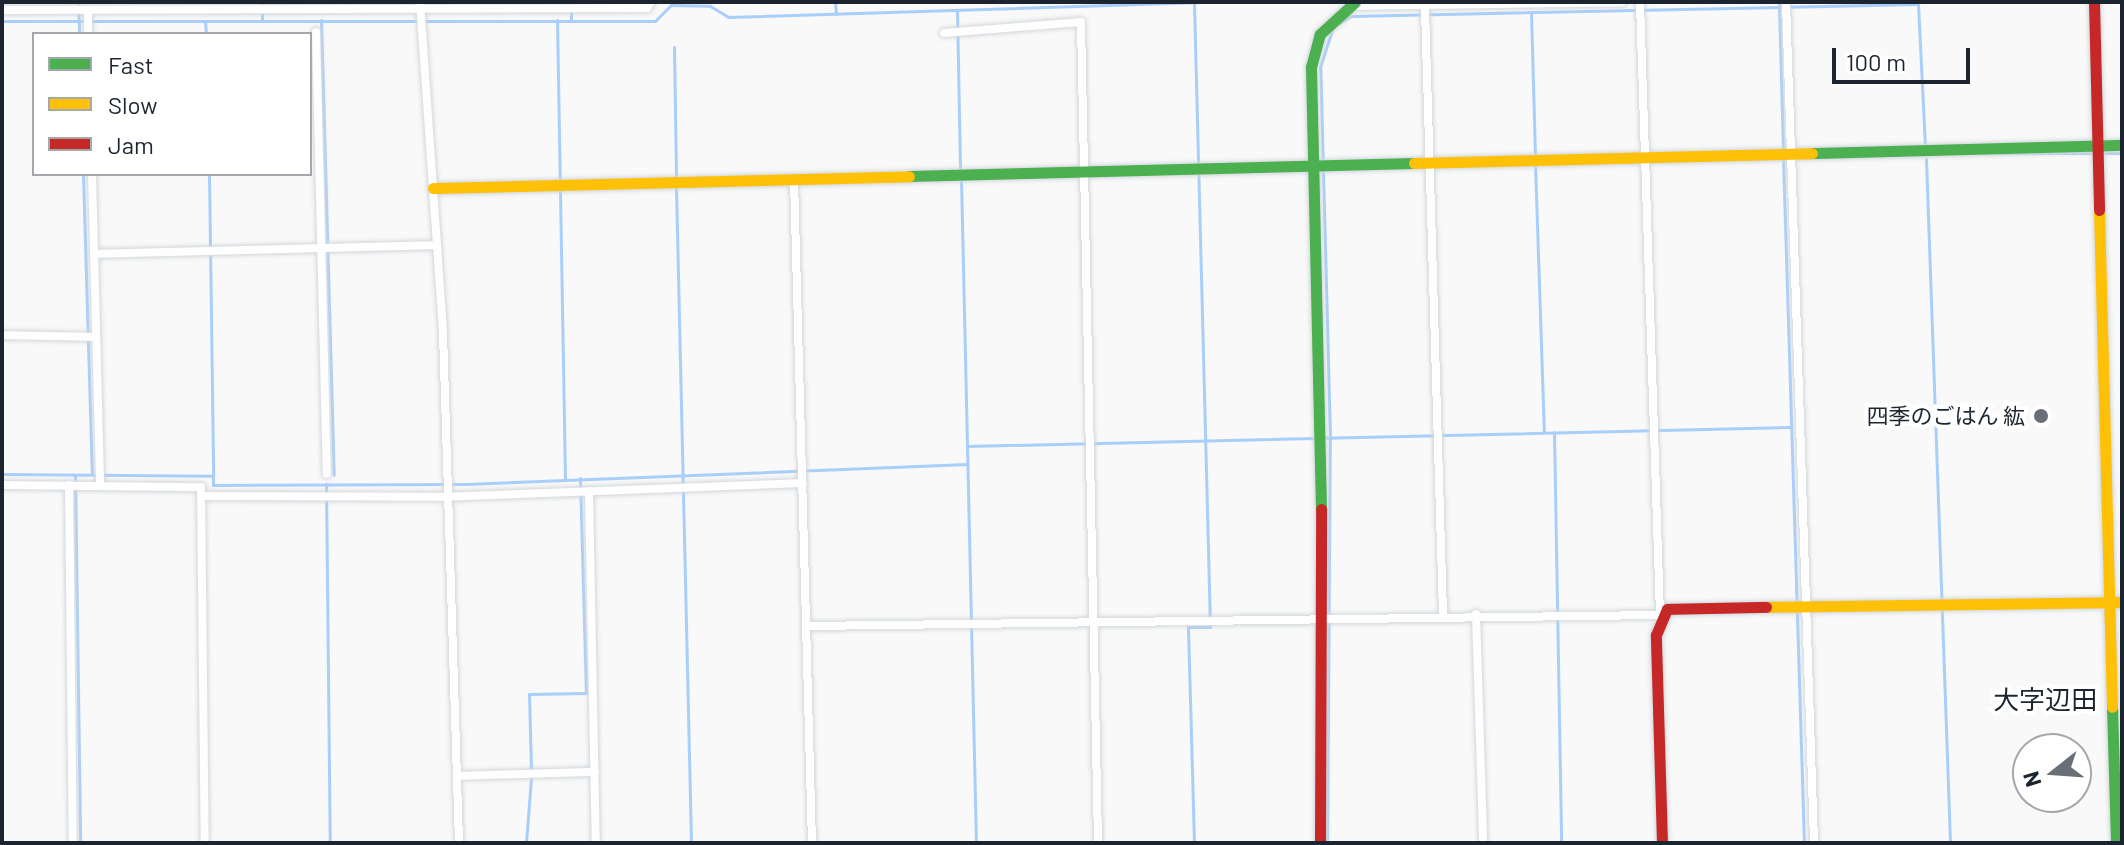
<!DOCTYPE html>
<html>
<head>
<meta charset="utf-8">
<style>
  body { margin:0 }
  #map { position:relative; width:2124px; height:845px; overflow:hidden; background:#f9f9f9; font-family:Barlow,"Noto Sans JP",sans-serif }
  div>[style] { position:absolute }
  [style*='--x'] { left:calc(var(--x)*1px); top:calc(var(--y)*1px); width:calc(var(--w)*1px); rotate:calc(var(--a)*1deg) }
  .stream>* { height:3px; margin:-1.5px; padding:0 1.5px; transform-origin:1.5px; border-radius:1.5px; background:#a9cefa }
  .roads { filter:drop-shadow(0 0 2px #d2d7dc) drop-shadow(0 0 2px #d2d7dc) }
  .street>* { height:8px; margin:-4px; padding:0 4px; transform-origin:4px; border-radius:4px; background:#fefefe }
  .fast>* { height:11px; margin:-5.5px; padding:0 5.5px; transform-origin:5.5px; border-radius:5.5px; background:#4caf50 }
  .slow>* { height:11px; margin:-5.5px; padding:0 5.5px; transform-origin:5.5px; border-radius:5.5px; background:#ffc107 }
  .jam>* { height:11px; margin:-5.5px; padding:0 5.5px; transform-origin:5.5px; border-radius:5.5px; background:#c62828 }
  .dots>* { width:22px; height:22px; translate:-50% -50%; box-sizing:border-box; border:4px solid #fff; border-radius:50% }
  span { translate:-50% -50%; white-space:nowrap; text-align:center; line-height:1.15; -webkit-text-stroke:8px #fff; paint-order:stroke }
  .poi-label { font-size:22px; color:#1c242f }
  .right { translate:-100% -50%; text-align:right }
  .quarter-label { font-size:26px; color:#1c242f }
  .frame { position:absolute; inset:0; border:4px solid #1c242f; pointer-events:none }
  .legend { position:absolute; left:32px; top:32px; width:280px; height:144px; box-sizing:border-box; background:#fff; border:2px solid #a4a7ac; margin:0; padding:10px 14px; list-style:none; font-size:24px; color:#1c242f }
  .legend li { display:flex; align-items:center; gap:16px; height:40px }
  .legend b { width:40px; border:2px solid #a4a7ac }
  .north { position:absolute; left:2012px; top:733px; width:80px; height:80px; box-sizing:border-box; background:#fff; border:2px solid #a4a7ac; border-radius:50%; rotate:253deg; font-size:22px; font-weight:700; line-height:32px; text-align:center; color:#1c242f }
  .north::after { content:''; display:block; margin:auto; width:28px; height:36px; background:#696f76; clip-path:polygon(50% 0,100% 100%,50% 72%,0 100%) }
  .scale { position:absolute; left:1832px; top:48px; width:138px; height:36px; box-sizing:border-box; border:4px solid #1c242f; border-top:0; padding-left:10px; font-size:24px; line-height:28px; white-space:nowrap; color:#1c242f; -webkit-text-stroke:6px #fff; paint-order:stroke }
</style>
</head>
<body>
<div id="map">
  <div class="stream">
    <i style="--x:78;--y:2;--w:32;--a:88"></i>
    <i style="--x:262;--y:2;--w:18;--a:90"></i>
    <i style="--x:571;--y:2;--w:19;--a:90"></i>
    <i style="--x:835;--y:2;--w:12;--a:85"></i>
    <i style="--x:1779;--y:5;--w:144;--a:88.4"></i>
    <i style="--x:957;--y:11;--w:160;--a:88.9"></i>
    <i style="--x:1531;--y:12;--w:144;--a:88.4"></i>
    <i style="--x:321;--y:20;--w:455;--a:88.4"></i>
    <i style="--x:557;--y:20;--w:459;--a:89"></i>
    <i style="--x:2;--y:21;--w:653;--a:0"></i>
    <i style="--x:655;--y:21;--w:23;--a:-45"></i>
    <i style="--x:671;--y:5;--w:39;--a:1"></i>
    <i style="--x:710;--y:6;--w:21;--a:31"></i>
    <i style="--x:728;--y:17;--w:490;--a:-1.8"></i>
    <i style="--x:205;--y:22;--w:12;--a:85"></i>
    <i style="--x:1338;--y:24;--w:15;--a:-32"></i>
    <i style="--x:1351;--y:16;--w:567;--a:-1.21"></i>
    <i style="--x:1918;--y:4;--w:142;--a:87.2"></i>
    <i style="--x:674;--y:47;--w:132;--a:89.1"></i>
    <i style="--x:1926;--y:153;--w:167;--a:0"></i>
    <i style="--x:2101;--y:153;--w:21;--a:0"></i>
    <i style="--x:1783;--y:157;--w:686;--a:88.25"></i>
    <i style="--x:1926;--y:159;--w:684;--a:87.99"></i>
    <i style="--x:1535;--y:164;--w:268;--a:88.1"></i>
    <i style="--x:83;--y:174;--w:299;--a:88.3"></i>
    <i style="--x:209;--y:174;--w:302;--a:89.2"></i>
    <i style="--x:961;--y:179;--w:664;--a:88.71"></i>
    <i style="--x:676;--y:187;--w:656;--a:88.69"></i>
    <i style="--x:1554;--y:432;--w:411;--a:89"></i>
    <i style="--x:967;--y:446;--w:824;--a:-1.32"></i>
    <i style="--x:2;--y:474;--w:211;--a:0.5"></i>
    <i style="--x:213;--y:476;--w:9;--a:90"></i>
    <i style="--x:213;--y:485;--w:253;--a:-0.2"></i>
    <i style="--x:466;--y:484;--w:502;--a:-2.28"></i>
    <i style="--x:75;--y:475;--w:368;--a:89.2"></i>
    <i style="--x:326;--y:484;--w:359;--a:89.4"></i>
    <i style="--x:531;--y:770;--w:76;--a:-91.5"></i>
    <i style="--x:529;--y:694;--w:57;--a:-1"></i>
    <i style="--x:586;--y:693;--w:215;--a:-91.6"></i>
    <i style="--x:526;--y:843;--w:65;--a:-85.6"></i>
    <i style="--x:1194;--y:843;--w:216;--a:-91.6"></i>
    <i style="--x:1188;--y:627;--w:22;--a:0"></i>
    <i style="--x:1210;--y:627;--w:624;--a:-91.47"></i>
    <i style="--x:1327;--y:843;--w:405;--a:-89.6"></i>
    <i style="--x:1330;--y:438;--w:371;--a:-91.5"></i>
    <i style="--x:1320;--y:67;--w:40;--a:-72"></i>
  </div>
  <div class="roads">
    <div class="street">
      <i style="--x:420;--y:2;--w:332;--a:86"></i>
      <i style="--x:443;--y:333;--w:510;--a:88.2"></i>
      <i style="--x:1640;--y:2;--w:613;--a:88.13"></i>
      <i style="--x:1786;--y:2;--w:841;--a:88.09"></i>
      <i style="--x:1350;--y:6;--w:272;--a:-0.8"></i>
      <i style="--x:1425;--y:8;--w:607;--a:88.3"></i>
      <i style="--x:2;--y:10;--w:645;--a:-0.18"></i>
      <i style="--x:647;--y:8;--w:7;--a:-56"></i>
      <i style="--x:88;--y:10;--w:24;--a:90"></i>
      <i style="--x:316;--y:32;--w:442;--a:88.6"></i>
      <i style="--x:944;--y:33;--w:137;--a:-4.6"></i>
      <i style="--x:1081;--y:22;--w:821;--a:88.81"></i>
      <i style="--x:92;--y:174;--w:311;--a:88.5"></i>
      <i style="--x:794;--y:179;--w:664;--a:88.45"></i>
      <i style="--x:94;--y:254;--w:343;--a:-1.5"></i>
      <i style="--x:2;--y:335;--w:94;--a:1.2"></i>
      <i style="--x:2;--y:485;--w:199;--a:0.6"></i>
      <i style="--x:201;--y:487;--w:356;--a:89.4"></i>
      <i style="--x:69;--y:485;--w:358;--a:89.4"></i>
      <i style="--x:589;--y:491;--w:352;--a:88.9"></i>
      <i style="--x:202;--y:496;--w:239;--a:0.2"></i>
      <i style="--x:441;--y:497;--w:362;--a:-2.2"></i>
      <i style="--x:1476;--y:614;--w:229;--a:88.2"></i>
      <i style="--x:808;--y:626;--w:852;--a:-0.74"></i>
      <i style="--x:457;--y:776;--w:138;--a:-1.7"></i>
    </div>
    <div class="fast">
      <i style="--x:1812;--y:153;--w:310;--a:-1.5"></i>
      <i style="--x:909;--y:176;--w:505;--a:-1.47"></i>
      <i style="--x:1321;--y:509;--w:442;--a:-91.3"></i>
      <i style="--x:1311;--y:67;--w:34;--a:-75"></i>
      <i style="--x:1320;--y:34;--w:47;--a:-42.4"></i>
      <i style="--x:2112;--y:707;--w:136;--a:88.3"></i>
    </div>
    <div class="slow">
      <i style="--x:1414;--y:163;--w:398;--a:-1.4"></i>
      <i style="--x:433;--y:188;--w:476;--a:-1.4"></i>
      <i style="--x:2099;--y:210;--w:497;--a:88.5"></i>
      <i style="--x:1766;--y:607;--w:356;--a:-0.8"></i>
    </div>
    <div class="jam">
      <i style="--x:2094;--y:2;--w:208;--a:88.6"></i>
      <i style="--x:1320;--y:843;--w:334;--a:-89.8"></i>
      <i style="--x:1662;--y:843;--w:208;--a:-91.7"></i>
      <i style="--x:1656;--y:635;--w:28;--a:-67"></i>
      <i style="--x:1667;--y:609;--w:99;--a:-1.2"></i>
    </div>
  </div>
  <div class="dots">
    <i style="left:2041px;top:416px;background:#696f76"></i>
  </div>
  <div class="poi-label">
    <span class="right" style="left:2025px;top:416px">四季のごはん 紘</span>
  </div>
  <div class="quarter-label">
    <span style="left:2045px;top:699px">大字辺田</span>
  </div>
  <div class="frame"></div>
  <ul class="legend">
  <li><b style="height:10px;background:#4caf50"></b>Fast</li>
  <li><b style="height:10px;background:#ffc107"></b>Slow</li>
  <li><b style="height:10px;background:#c62828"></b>Jam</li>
  </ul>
  <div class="north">N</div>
  <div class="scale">100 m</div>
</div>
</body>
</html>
